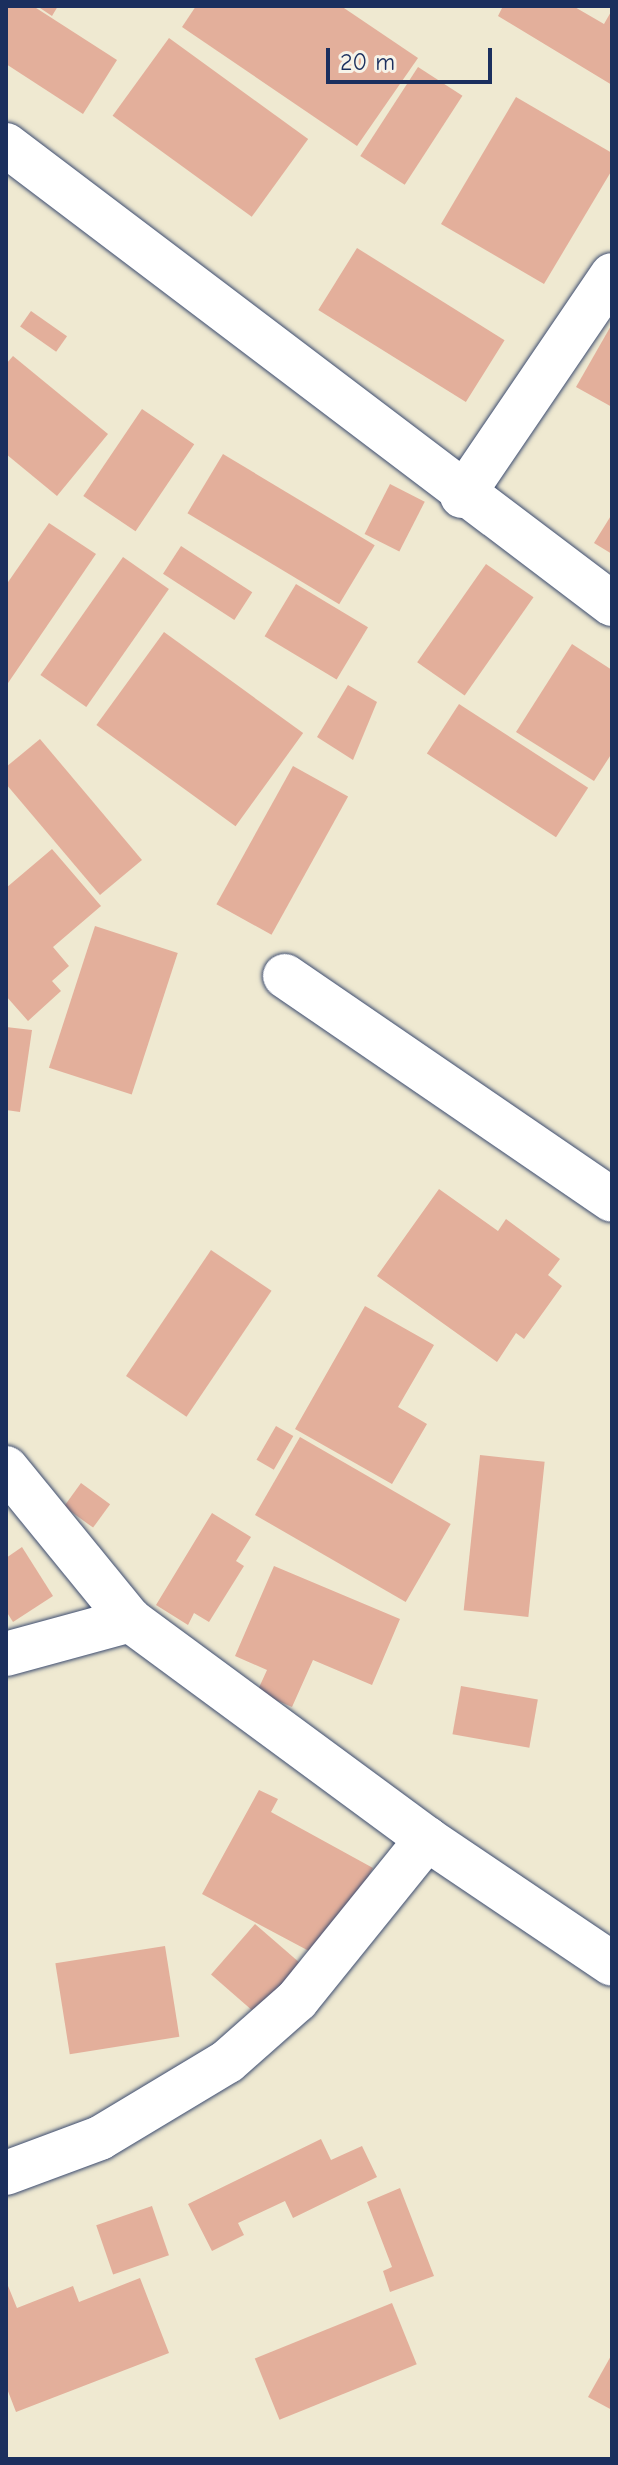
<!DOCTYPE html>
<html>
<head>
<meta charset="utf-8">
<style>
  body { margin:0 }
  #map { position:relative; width:618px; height:2465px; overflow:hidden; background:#efe9d1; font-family:"Comic Neue",sans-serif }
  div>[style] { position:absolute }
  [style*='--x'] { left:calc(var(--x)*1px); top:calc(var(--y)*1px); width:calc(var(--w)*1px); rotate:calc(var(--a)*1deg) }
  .building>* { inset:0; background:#e3af9b; transform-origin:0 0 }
  .roads { filter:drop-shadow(0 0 2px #3b4b6f) drop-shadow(0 0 2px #3b4b6f) }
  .minor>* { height:44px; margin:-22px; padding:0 22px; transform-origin:22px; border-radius:22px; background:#fff }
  span { translate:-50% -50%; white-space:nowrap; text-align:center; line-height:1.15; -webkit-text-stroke:6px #f7f3e8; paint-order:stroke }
  .frame { position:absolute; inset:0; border:8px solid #1b2f5e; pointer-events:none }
  .scale { position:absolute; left:326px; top:48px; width:166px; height:36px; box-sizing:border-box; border:4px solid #1b2f5e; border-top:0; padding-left:10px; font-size:24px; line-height:28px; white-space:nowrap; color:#1b2f5e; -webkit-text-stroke:6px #f7f3e8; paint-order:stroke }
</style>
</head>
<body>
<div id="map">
  <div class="building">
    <i style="clip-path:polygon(6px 6px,33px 6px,117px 60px,83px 114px,6px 64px)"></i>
    <i style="clip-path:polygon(37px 6px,58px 6px,52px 16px)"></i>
    <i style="clip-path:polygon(196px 6px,341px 6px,418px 58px,357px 146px,182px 27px)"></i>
    <i style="clip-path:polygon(503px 6px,573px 6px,604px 24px,612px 10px,612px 85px,498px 16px)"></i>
    <i style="left:169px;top:38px;width:172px;height:96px;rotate:36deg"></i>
    <i style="left:418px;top:67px;width:53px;height:106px;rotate:33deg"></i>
    <i style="clip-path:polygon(516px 97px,612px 153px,612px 170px,544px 284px,441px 224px)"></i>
    <i style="left:357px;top:248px;width:174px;height:73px;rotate:32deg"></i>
    <i style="left:31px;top:311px;width:44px;height:19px;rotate:35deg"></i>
    <i style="clip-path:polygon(612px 324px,612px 407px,576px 387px)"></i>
    <i style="clip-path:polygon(13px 356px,108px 434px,57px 496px,6px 454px,6px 364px)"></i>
    <i style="left:142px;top:409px;width:63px;height:105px;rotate:34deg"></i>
    <i style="left:223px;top:454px;width:177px;height:69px;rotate:31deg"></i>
    <i style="left:390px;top:484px;width:39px;height:56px;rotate:27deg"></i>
    <i style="clip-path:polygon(612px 514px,612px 554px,594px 543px)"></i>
    <i style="clip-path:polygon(49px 523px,96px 554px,6px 686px,6px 585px)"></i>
    <i style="left:181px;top:546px;width:85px;height:33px;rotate:33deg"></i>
    <i style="left:123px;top:557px;width:56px;height:144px;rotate:35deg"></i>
    <i style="left:486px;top:564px;width:58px;height:120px;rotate:35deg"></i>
    <i style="left:296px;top:584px;width:84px;height:61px;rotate:31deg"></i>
    <i style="left:164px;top:632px;width:172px;height:115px;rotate:36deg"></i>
    <i style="clip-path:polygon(572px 644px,612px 670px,612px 753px,594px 781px,516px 732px)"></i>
    <i style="clip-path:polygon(348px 685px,377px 702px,353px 760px,317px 737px)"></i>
    <i style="left:459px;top:704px;width:154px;height:59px;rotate:33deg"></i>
    <i style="clip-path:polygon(40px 739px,142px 860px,100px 895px,6px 784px,6px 767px)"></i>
    <i style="left:293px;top:766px;width:63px;height:158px;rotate:29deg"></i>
    <i style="clip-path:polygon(52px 849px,101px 906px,53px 947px,69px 966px,52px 981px,61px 991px,28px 1021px,6px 996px,6px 888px)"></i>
    <i style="left:95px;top:926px;width:87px;height:149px;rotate:18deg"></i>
    <i style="clip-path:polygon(6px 1027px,32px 1030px,20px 1112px,6px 1110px)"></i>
    <i style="clip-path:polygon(439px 1189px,498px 1231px,506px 1219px,560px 1259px,548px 1275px,562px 1286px,524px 1339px,516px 1333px,497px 1362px,377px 1276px)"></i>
    <i style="left:211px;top:1250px;width:73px;height:152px;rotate:34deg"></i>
    <i style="clip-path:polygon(365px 1306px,434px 1345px,398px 1407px,427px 1424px,392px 1484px,295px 1429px)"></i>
    <i style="left:276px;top:1426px;width:20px;height:39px;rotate:30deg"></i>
    <i style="left:300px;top:1437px;width:174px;height:90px;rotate:30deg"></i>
    <i style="left:480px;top:1455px;width:65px;height:156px;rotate:6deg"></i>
    <i style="left:81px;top:1483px;width:36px;height:29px;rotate:36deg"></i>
    <i style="clip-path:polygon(212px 1513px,251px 1537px,236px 1561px,244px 1566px,209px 1622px,194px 1613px,188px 1625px,156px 1605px)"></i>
    <i style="clip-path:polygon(22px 1547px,53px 1596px,13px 1622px,6px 1611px,6px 1558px)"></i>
    <i style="clip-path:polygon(274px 1566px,400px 1619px,372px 1685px,313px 1660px,292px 1707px,257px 1692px,267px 1670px,235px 1656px)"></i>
    <i style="left:461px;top:1686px;width:78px;height:49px;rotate:10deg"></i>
    <i style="clip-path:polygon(259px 1790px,278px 1799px,271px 1812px,373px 1868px,324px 1959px,202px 1894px)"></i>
    <i style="left:255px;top:1924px;width:68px;height:67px;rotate:41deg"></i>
    <i style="left:165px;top:1946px;width:92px;height:111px;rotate:81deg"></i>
    <i style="clip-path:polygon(321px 2139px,331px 2160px,362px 2146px,377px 2177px,293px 2218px,285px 2201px,238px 2223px,244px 2235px,212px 2251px,188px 2204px)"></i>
    <i style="clip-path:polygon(400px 2188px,434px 2276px,390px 2292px,383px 2271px,392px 2267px,367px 2202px)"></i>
    <i style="left:152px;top:2206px;width:52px;height:59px;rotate:71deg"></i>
    <i style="clip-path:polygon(140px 2278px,169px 2353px,16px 2412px,6px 2386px,6px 2281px,17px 2308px,73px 2286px,79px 2302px)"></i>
    <i style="left:392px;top:2303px;width:66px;height:148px;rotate:68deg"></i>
    <i style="clip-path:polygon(612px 2354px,612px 2410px,588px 2397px)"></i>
  </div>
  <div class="roads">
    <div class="minor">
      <i style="--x:6;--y:145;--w:760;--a:37.14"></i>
      <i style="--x:462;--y:496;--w:267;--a:-55.8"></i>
      <i style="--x:285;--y:976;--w:396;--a:34.4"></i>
      <i style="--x:6;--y:1468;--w:196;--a:50.8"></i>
      <i style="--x:130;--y:1620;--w:369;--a:36.4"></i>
      <i style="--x:427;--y:1839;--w:223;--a:34"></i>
      <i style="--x:6;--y:1654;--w:129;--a:-15.3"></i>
      <i style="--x:6;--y:2173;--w:100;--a:-20.4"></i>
      <i style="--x:100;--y:2138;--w:149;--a:-31"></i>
      <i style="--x:228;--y:2061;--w:92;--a:-41.5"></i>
      <i style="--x:297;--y:2000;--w:207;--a:-51.1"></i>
    </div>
  </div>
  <div class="frame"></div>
  <div class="scale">20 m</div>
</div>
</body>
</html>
